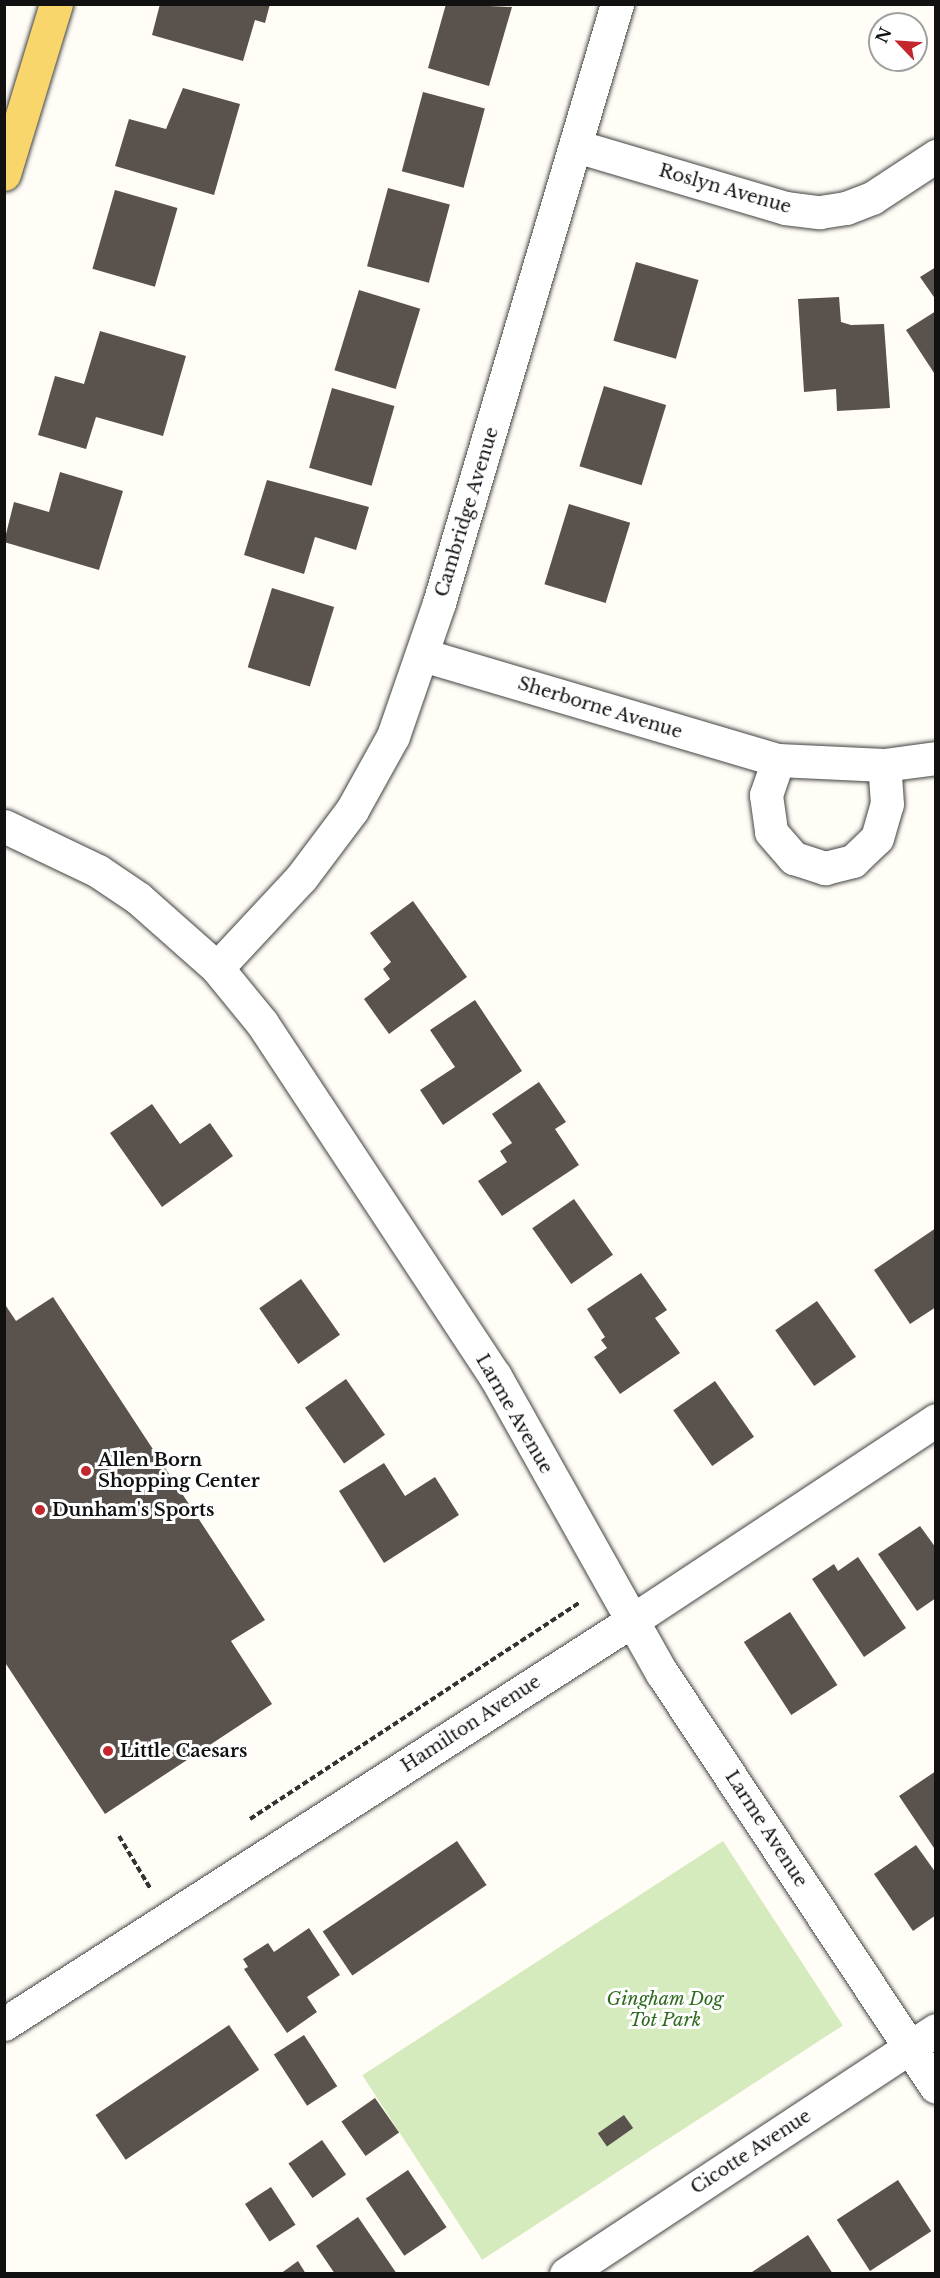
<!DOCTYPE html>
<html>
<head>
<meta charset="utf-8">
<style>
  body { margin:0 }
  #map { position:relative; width:940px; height:2278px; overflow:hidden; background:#fffdf5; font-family:"Libre Baskerville",serif }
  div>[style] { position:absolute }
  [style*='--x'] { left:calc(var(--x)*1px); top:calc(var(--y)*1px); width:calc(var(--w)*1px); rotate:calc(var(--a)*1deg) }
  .green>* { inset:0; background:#d5ebbd; transform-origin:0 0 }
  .building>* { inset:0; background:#5a524d; transform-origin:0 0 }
  .path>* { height:4px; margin-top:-2px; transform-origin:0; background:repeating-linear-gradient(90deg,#333 0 6px,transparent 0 9px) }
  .roads { filter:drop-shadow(0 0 2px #444) drop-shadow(0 0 2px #444) }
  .minor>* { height:33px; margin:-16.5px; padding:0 16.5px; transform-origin:16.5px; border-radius:16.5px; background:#fff }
  .major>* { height:33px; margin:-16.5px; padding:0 16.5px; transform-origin:16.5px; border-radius:16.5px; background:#f9d66b }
  .dots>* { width:16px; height:16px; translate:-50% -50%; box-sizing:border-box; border:3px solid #fff; border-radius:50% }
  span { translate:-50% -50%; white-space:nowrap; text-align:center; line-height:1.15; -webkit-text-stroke:6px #fff; paint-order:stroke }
  .street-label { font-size:18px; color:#111 }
  .poi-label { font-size:18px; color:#111; font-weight:700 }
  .left { translate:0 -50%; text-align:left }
  .park-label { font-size:18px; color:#2f6b1f; font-style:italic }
  .frame { position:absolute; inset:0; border:6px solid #111; pointer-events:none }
  .north { position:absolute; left:868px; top:12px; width:60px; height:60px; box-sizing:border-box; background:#fff; border:2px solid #a0a0a0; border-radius:50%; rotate:295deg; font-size:16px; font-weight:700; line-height:24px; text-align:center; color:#111 }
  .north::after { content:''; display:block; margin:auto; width:21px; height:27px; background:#c4262e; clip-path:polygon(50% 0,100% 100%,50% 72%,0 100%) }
</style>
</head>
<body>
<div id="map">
  <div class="green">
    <i style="left:723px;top:1841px;width:220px;height:430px;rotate:57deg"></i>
  </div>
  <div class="building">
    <i style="clip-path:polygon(160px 4px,270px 4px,265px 23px,255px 20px,243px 61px,152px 35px)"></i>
    <i style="clip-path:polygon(446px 4px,512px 7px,489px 86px,428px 68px)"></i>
    <i style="clip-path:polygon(183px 88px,240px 104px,214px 195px,115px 166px,129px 119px,166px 129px)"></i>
    <i style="left:423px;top:92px;width:64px;height:82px;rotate:15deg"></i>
    <i style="left:388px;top:188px;width:64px;height:81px;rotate:15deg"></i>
    <i style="left:115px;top:190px;width:65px;height:82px;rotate:16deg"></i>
    <i style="left:636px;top:262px;width:65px;height:82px;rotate:16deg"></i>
    <i style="clip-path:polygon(936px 267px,936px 300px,920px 277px)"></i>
    <i style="left:359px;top:290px;width:64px;height:84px;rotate:17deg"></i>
    <i style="clip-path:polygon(839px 297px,841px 322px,851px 325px,884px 324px,890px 408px,837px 411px,836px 389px,804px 392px,798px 299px)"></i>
    <i style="clip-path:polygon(936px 311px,936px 376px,906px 330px)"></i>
    <i style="clip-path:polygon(100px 331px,186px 356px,163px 436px,96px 417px,86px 449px,38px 435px,55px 376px,84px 384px)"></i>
    <i style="left:604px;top:386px;width:65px;height:84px;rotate:17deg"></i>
    <i style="left:332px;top:388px;width:65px;height:83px;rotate:16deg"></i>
    <i style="clip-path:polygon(60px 472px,123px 491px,99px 570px,4px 542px,14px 502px,49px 512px)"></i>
    <i style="clip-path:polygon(267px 480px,369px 507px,356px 550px,315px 537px,304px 574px,244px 555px)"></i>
    <i style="left:569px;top:504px;width:64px;height:84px;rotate:17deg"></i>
    <i style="left:272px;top:588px;width:65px;height:83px;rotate:17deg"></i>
    <i style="clip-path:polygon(413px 901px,467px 977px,389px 1034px,364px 999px,390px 979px,383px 969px,391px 962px,370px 933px)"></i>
    <i style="clip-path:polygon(475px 1000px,522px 1071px,443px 1125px,420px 1090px,455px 1067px,430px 1030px)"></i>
    <i style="clip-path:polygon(539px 1082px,566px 1122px,555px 1129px,579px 1165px,502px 1216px,478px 1181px,507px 1162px,500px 1151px,512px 1143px,492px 1114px)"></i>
    <i style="clip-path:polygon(152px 1104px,180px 1144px,210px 1123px,233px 1156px,162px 1207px,110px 1133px)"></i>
    <i style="left:574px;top:1199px;width:68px;height:51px;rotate:55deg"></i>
    <i style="clip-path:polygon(936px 1228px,936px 1307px,910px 1324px,874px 1270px)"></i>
    <i style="clip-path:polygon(641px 1273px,667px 1310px,655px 1318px,680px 1353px,620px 1394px,594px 1357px,607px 1348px,601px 1340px,605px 1337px,587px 1309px)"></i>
    <i style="left:301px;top:1279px;width:68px;height:51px;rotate:55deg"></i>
    <i style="clip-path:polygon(53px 1297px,265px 1620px,231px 1641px,272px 1704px,105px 1814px,4px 1661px,4px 1303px,16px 1321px)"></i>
    <i style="left:817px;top:1301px;width:68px;height:51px;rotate:55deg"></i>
    <i style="left:346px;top:1379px;width:68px;height:50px;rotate:55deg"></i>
    <i style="left:715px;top:1381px;width:68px;height:51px;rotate:55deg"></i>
    <i style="clip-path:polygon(384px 1463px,405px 1496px,435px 1477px,459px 1515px,384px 1563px,339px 1491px)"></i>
    <i style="clip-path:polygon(920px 1526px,936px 1548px,936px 1598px,917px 1611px,878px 1554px)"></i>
    <i style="clip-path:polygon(858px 1557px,906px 1628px,864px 1657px,812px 1579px,834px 1564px,838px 1571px)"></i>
    <i style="left:790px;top:1612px;width:87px;height:55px;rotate:57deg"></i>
    <i style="clip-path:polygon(936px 1771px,936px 1851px,899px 1796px)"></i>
    <i style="left:457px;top:1841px;width:53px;height:162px;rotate:56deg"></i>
    <i style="clip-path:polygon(916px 1845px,936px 1873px,936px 1915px,913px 1931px,874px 1874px)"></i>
    <i style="clip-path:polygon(309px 1928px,340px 1975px,307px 1997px,317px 2012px,287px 2033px,244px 1969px,248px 1967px,243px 1959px,268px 1943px,274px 1952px)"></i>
    <i style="left:229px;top:2025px;width:54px;height:161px;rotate:56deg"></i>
    <i style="left:304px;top:2035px;width:61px;height:36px;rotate:57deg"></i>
    <i style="left:375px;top:2098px;width:42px;height:41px;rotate:55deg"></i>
    <i style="left:624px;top:2115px;width:16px;height:32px;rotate:55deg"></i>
    <i style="left:322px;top:2140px;width:42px;height:41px;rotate:55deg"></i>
    <i style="left:408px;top:2170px;width:69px;height:51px;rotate:56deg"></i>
    <i style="left:898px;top:2180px;width:61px;height:73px;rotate:57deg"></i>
    <i style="left:271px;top:2187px;width:45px;height:31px;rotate:57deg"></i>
    <i style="clip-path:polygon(358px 2217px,397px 2274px,335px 2274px,316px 2246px)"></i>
    <i style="clip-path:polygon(808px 2235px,833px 2274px,749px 2274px)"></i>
    <i style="clip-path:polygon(298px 2261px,306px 2274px,280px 2274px)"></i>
  </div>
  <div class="path">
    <i style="--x:250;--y:1819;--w:395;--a:-33.3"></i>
    <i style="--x:119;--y:1836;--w:61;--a:59.2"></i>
  </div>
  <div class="roads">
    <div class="minor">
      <i style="--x:576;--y:146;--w:218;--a:16.5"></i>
      <i style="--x:785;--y:208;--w:35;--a:7"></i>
      <i style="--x:820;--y:212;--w:26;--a:-9"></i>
      <i style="--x:846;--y:208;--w:28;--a:-21"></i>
      <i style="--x:872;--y:198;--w:77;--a:-33.3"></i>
      <i style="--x:423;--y:655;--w:370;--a:16.5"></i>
      <i style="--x:778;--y:760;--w:106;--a:2.7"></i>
      <i style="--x:884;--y:765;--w:52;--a:-7.7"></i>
      <i style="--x:778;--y:760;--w:37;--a:109"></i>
      <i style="--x:766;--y:795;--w:37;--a:82"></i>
      <i style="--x:771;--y:832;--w:35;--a:49"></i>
      <i style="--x:794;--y:858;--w:33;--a:18"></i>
      <i style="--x:825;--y:868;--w:29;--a:-14"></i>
      <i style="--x:853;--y:861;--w:33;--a:-44"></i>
      <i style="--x:877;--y:838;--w:35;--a:-74"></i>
      <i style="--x:887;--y:804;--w:39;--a:-94"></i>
      <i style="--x:4;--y:826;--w:104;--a:25.6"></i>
      <i style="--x:98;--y:871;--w:48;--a:34"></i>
      <i style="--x:138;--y:898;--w:106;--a:41.5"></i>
      <i style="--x:217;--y:968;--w:71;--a:50.7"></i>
      <i style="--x:262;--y:1023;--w:423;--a:56.6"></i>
      <i style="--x:495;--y:1376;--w:341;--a:60.7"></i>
      <i style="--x:662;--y:1673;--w:496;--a:56.5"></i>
      <i style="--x:217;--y:968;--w:123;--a:-47"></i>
      <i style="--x:301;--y:878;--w:85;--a:-53.1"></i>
      <i style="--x:352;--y:810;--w:85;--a:-61"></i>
      <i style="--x:393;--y:736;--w:141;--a:-70.9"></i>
      <i style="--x:439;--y:603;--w:625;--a:-73.45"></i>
      <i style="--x:4;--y:2024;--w:748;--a:-32.71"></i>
      <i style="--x:633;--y:1620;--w:363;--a:-33.4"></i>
      <i style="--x:566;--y:2274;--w:443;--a:-33.4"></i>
    </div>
    <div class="major">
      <i style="--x:4;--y:174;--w:178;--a:-73"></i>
    </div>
  </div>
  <div class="dots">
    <i style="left:86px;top:1471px;background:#c4262e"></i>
    <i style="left:40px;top:1510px;background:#c4262e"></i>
    <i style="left:108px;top:1751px;background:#c4262e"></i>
  </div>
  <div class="street-label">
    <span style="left:725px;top:189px;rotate:16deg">Roslyn Avenue</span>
    <span style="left:467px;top:512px;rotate:-73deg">Cambridge Avenue</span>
    <span style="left:600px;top:708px;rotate:17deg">Sherborne Avenue</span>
    <span style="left:514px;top:1414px;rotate:60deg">Larme Avenue</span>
    <span style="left:471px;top:1724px;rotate:-33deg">Hamilton Avenue</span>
    <span style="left:766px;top:1829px;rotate:57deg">Larme Avenue</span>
    <span style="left:751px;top:2152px;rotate:-33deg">Cicotte Avenue</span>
  </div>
  <div class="poi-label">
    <span class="left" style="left:98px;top:1471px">Allen Born<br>Shopping Center</span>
    <span class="left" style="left:52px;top:1510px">Dunham's Sports</span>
    <span class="left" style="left:120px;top:1751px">Little Caesars</span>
  </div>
  <div class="park-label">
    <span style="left:665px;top:2010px">Gingham Dog<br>Tot Park</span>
  </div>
  <div class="frame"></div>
  <div class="north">N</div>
</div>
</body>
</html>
